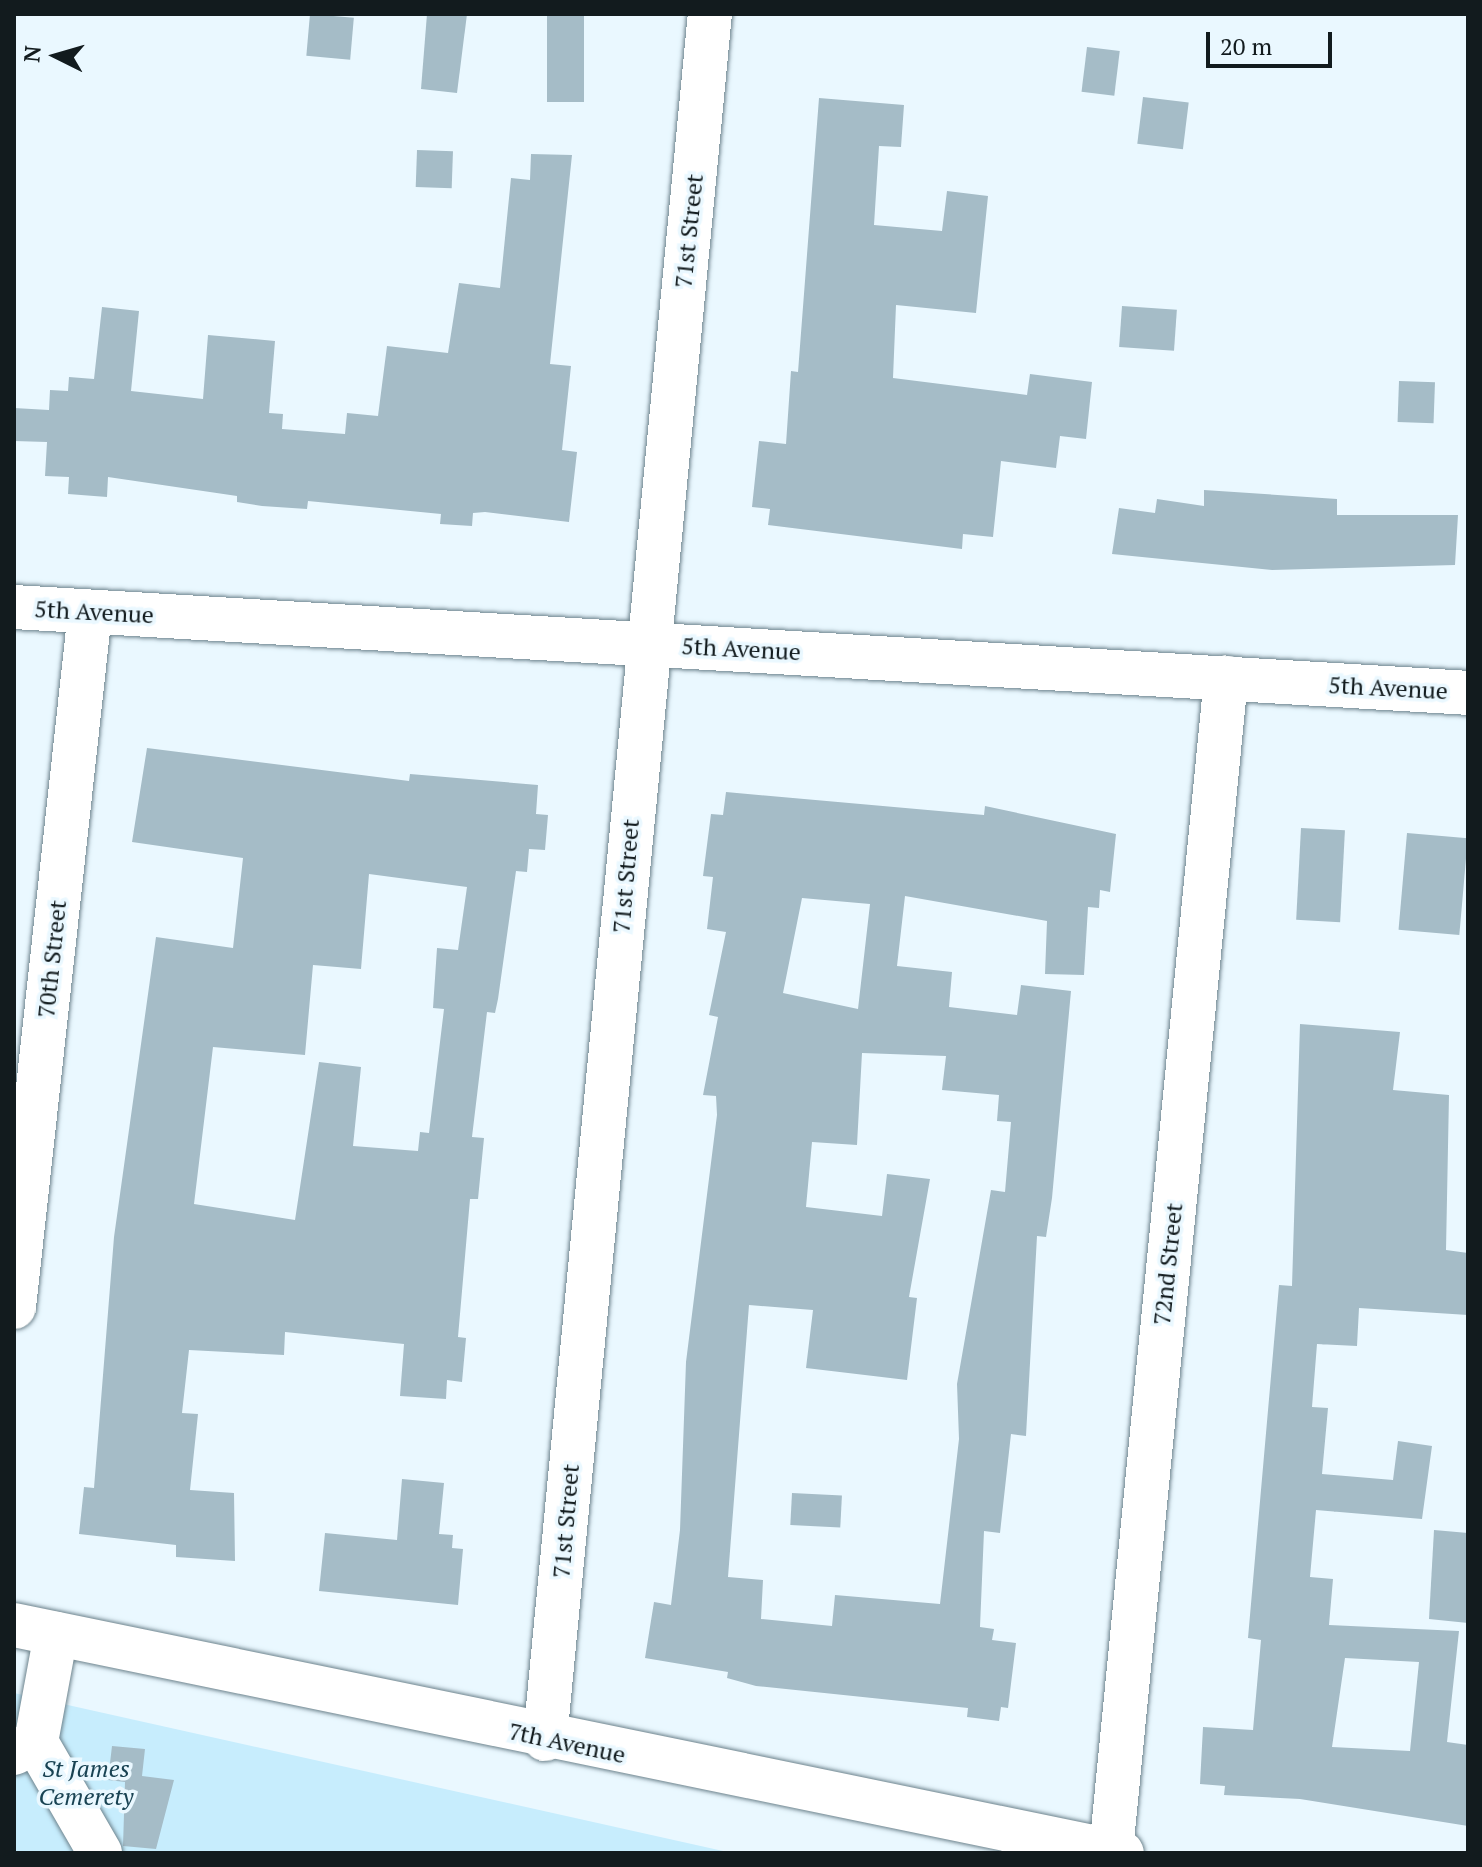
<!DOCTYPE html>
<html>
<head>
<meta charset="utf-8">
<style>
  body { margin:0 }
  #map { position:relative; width:1482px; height:1867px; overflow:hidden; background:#eaf8ff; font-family:"PT Serif",serif }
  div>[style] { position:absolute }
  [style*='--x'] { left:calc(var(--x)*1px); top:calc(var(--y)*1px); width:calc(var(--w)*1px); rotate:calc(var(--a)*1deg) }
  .green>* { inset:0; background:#c7edfd }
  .building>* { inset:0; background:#a5bcc7; transform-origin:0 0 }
  .roads { filter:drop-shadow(0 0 2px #6d838d) drop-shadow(0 0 2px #6d838d) }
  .minor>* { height:44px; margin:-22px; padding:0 22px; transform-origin:22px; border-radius:22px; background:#fff }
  span { translate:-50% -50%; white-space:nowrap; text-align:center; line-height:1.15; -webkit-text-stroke:7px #eaf8ff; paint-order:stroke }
  .street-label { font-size:24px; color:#121b1e }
  .park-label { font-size:24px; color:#194353; font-style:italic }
  .frame { position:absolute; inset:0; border:16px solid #121b1e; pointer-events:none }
  .north { position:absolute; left:16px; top:16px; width:80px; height:80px; -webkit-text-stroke:6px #eaf8ff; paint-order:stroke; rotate:275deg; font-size:22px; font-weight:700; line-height:32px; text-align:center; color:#121b1e }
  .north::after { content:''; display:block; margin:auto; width:28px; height:36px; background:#121b1e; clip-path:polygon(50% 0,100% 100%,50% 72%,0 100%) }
  .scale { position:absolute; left:1206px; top:32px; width:126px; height:36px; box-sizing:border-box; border:4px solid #121b1e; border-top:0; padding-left:10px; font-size:24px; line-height:28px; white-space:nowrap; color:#121b1e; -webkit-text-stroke:6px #eaf8ff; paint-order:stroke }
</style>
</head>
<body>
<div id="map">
  <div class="green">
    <i style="clip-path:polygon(14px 1693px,732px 1853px,14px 1853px)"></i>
  </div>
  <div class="building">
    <i style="left:310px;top:14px;width:44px;height:42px;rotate:5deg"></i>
    <i style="clip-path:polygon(427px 14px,467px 14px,457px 93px,421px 89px)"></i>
    <i style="left:547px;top:14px;width:37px;height:88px"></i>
    <i style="left:1087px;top:47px;width:33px;height:45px;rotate:7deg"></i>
    <i style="left:1143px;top:97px;width:46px;height:47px;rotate:7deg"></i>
    <i style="clip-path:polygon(819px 98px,904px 105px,901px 147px,879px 146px,874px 225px,942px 231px,947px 191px,988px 196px,976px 313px,896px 305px,893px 378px,1027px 395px,1030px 374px,1092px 382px,1086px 439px,1060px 436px,1056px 468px,1001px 461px,993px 537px,963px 534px,962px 549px,768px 525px,770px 509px,752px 507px,759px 441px,786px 444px,791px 371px,798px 372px)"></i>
    <i style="left:417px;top:150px;width:36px;height:37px;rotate:2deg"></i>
    <i style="clip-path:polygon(531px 154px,572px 155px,550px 364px,571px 366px,562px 450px,577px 452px,569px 522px,485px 512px,473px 513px,472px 526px,440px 524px,441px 514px,308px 501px,307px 509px,262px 506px,237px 502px,237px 496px,108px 477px,107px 497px,68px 494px,69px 477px,45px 476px,47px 442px,14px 441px,14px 408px,49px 410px,50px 390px,68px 391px,69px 377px,94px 379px,102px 307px,139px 311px,131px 391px,203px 399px,208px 335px,275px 341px,269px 413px,283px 414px,282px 429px,345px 434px,347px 413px,378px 416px,387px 346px,448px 353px,459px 283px,500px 288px,511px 178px,530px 180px)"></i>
    <i style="left:1122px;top:306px;width:55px;height:41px;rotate:4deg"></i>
    <i style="left:1399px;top:381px;width:36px;height:41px;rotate:2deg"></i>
    <i style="clip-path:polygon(1204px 490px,1337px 499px,1337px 515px,1458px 515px,1455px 565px,1272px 570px,1112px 554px,1119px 508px,1155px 513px,1157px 499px,1204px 506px)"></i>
    <i style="clip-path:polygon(evenodd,147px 748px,409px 781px,410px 774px,538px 785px,536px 814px,548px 815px,545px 850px,529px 849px,527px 872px,516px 871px,498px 999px,495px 1013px,487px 1012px,472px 1137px,484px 1138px,478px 1199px,470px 1199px,458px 1337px,466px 1338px,462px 1382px,447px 1380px,446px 1399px,400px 1396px,404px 1344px,285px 1332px,284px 1355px,189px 1350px,182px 1413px,198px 1414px,190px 1490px,234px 1493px,235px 1561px,176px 1557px,176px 1545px,79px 1534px,84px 1487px,94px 1488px,114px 1237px,156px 937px,233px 948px,243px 858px,132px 842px,147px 748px,369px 874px,467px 887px,458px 950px,437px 948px,433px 1008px,444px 1009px,429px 1133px,420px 1132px,418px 1151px,353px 1146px,361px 1067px,319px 1062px,295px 1220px,194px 1204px,213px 1047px,305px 1055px,313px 965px,361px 969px,369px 874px)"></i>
    <i style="clip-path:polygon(evenodd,726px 792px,984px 815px,985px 806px,1116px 834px,1110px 892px,1100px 890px,1099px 908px,1088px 907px,1084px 975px,1045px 974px,1047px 921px,905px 896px,897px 966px,952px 972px,949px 1007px,1017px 1015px,1021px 985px,1071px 991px,1052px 1198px,1046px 1237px,1037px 1236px,1026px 1436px,1011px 1434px,1000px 1533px,984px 1531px,980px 1627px,994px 1629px,992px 1640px,1016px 1643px,1008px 1708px,1001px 1707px,999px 1721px,967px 1717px,968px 1708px,756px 1686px,727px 1678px,728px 1672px,645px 1658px,654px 1602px,671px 1605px,680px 1530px,686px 1362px,717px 1115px,716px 1096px,703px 1095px,718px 1017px,709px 1015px,726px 932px,707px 929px,713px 877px,703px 876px,711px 814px,723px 815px,726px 792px,802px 898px,870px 904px,858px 1009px,783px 993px,802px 898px,726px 792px,862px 1053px,946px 1056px,942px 1090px,999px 1095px,997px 1121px,1011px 1122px,1005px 1192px,991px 1190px,957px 1384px,959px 1439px,940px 1604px,835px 1595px,832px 1626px,761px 1619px,763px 1580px,728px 1577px,749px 1305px,813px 1310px,806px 1368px,907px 1380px,917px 1298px,909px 1297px,930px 1179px,887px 1174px,882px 1216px,806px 1207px,812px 1142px,857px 1145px,862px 1053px)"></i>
    <i style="left:1301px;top:828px;width:44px;height:92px;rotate:3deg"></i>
    <i style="left:1407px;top:833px;width:61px;height:97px;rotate:5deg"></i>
    <i style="clip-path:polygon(evenodd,1300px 1024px,1400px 1032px,1393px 1090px,1449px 1095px,1446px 1250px,1468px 1253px,1468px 1315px,1359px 1308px,1357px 1346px,1317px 1344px,1312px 1407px,1328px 1408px,1322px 1474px,1393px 1480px,1398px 1441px,1432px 1446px,1422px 1519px,1316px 1510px,1310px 1577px,1333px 1579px,1329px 1625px,1459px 1631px,1447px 1742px,1468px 1745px,1468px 1826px,1300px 1799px,1224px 1795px,1225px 1786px,1200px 1784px,1203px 1727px,1253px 1730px,1261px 1640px,1248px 1638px,1279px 1285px,1292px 1286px,1300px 1024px,1345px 1658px,1419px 1662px,1410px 1751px,1332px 1747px,1345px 1658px)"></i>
    <i style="clip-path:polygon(402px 1479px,444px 1483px,439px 1534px,453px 1535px,452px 1548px,463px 1549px,458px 1605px,319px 1591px,325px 1533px,397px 1540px)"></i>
    <i style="left:792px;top:1493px;width:50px;height:32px;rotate:3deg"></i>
    <i style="clip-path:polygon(1434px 1530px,1468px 1533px,1468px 1623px,1429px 1619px)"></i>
    <i style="clip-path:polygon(112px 1746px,145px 1749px,142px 1776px,174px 1780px,156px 1849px,123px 1846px,125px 1782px,108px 1780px)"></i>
  </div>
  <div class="roads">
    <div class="minor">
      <i style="--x:14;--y:607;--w:1457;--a:3.38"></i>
      <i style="--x:14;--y:1307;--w:699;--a:-83.76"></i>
      <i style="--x:14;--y:1625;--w:1131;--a:11.63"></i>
      <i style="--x:545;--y:1739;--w:1733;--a:-84.54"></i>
      <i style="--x:36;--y:1742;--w:110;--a:-79.5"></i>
      <i style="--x:14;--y:1753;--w:25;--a:-27"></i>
      <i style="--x:36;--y:1742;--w:128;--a:60"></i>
      <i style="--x:1111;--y:1851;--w:1179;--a:-84.4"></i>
    </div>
  </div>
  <div class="street-label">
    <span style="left:689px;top:231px;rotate:-84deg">71st Street</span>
    <span style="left:94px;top:612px;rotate:3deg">5th Avenue</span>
    <span style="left:741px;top:649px;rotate:3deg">5th Avenue</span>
    <span style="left:1388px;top:688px;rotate:3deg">5th Avenue</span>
    <span style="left:626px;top:876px;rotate:-85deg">71st Street</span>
    <span style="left:52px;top:959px;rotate:-84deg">70th Street</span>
    <span style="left:1168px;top:1264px;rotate:-84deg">72nd Street</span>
    <span style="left:566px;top:1521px;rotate:-85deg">71st Street</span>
    <span style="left:567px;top:1743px;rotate:12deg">7th Avenue</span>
  </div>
  <div class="park-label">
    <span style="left:86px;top:1783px">St James<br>Cemerety</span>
  </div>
  <div class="frame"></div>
  <div class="north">N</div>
  <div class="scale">20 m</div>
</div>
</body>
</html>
